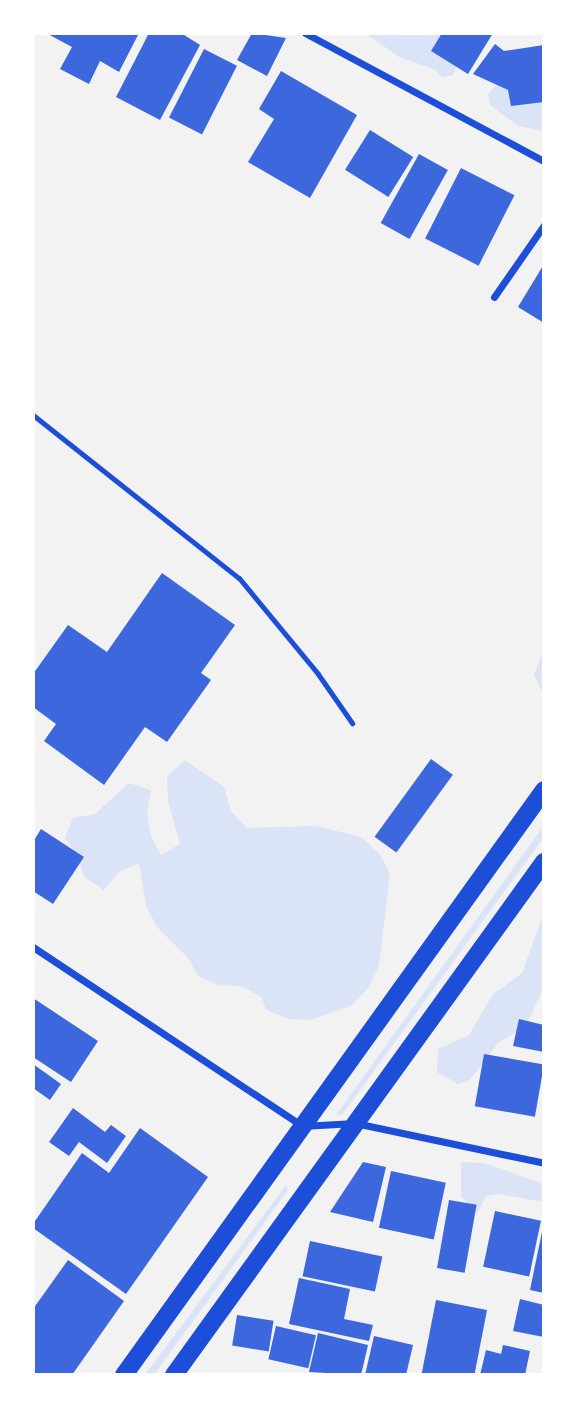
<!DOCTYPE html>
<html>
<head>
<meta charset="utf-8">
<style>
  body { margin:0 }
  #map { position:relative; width:577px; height:1408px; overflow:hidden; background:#f2f2f2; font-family:Quicksand,sans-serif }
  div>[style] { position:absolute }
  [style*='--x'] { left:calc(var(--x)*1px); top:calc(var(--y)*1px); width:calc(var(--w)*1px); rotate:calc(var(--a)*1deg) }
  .green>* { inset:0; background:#dbe4f7 }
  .building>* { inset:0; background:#3d67dc; transform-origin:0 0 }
  .service>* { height:5px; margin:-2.5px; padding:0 2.5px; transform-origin:2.5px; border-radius:2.5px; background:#1d4ed8 }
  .minor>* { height:7px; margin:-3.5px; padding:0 3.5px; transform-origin:3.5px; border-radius:3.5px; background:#1d4ed8 }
  .primary>* { height:18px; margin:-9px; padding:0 9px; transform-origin:9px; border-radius:9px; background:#1d4ed8 }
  span { translate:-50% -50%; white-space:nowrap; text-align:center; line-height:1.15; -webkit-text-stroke:7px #fff; paint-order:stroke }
  .frame { position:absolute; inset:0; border:35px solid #fff; pointer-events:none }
</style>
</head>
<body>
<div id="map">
  <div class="green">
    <i style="clip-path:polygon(365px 33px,448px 33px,462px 53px,453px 75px,442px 77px,434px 69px,399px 57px)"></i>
    <i style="clip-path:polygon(507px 83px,544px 105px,544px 131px,518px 126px,490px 105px,488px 94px,495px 86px)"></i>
    <i style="clip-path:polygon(544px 647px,544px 696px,534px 675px)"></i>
    <i style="clip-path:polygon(185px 760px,224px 787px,231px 811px,247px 828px,317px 826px,361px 837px,379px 853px,390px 874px,379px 965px,369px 987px,351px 1006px,310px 1020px,288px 1019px,266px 1010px,261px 997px,241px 986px,218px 985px,198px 976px,188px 958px,157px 927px,146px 906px,139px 863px,119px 872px,104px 890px,84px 877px,78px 857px,65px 838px,73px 818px,95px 814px,129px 783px,151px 790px,147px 813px,151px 836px,161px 855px,180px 844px,168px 801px,167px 776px)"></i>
    <i style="clip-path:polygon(544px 825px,544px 837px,342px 1115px,336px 1115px)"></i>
    <i style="clip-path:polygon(544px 912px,544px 987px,526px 1026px,498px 1043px,470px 1080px,458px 1084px,437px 1072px,438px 1049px,469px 1035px,493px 994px,522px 973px)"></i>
    <i style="clip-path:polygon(461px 1162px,484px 1163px,544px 1184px,544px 1202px,497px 1194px,486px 1196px,477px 1214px,461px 1196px)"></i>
    <i style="clip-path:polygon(286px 1185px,288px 1190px,154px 1375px,145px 1375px)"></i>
  </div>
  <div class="building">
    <i style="clip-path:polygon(46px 33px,139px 33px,119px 72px,100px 61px,89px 84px,60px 69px,72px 47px)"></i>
    <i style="clip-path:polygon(149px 33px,181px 33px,200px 45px,160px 120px,116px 97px)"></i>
    <i style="clip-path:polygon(252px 33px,286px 38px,267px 76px,237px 60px)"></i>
    <i style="clip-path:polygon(442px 33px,493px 33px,468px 74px,431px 51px)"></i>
    <i style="clip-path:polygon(495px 44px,504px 51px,544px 45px,544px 102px,511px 106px,508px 90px,473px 74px)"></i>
    <i style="left:204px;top:49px;width:37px;height:77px;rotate:27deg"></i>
    <i style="clip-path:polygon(281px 71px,357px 115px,310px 198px,248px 162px,274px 119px,259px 109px)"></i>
    <i style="left:370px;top:130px;width:51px;height:47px;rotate:32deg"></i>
    <i style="left:419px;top:154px;width:33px;height:79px;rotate:29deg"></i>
    <i style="left:461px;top:168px;width:60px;height:79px;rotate:27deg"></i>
    <i style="clip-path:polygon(544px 264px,544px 323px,518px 307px)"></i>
    <i style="clip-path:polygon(162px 573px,235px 625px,201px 673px,211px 680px,167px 742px,145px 727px,104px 785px,44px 741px,56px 724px,33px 707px,33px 674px,68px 625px,107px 652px)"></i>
    <i style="left:431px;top:759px;width:27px;height:96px;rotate:36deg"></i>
    <i style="clip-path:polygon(41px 829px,84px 857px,53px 904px,33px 891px,33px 842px)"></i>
    <i style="clip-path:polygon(33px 998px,98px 1041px,71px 1082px,33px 1057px)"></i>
    <i style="clip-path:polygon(519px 1019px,544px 1025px,544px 1052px,513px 1046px)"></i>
    <i style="left:484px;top:1054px;width:61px;height:53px;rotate:10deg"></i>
    <i style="clip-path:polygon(33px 1064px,61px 1084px,50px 1100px,33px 1088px)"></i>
    <i style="clip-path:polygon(73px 1108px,105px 1132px,111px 1125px,126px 1136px,107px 1163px,79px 1142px,69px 1156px,49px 1142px)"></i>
    <i style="clip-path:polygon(140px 1128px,208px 1177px,126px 1294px,33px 1228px,33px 1224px,82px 1153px,109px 1173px)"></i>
    <i style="clip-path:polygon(363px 1162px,386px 1167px,373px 1222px,330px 1212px)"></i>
    <i style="left:391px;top:1171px;width:56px;height:58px;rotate:12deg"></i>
    <i style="left:449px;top:1200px;width:28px;height:69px;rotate:10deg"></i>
    <i style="left:495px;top:1211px;width:47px;height:57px;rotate:12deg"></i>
    <i style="clip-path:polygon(543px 1227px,544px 1227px,544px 1293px,530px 1290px)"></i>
    <i style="left:310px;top:1241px;width:74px;height:36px;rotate:12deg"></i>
    <i style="clip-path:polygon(68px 1260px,124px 1301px,72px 1375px,33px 1375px,33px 1309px)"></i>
    <i style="clip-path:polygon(299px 1278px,350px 1289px,344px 1319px,373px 1325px,369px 1341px,289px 1324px)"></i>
    <i style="clip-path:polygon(520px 1299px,544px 1305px,544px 1337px,513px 1331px)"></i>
    <i style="left:436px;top:1300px;width:52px;height:76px;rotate:11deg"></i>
    <i style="left:237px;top:1315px;width:37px;height:31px;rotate:9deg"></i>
    <i style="left:276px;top:1326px;width:41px;height:34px;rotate:13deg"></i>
    <i style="clip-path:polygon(318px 1333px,368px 1345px,361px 1375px,309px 1372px)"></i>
    <i style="clip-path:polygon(374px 1336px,413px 1345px,406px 1375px,365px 1375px)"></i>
    <i style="clip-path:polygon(503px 1345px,530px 1351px,525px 1375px,480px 1375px,486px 1350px,501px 1354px)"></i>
  </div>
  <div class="service">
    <i style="--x:33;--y:415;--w:263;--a:38.4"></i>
    <i style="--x:239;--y:578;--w:124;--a:50.5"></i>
    <i style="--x:318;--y:674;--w:60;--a:55.2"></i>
  </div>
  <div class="minor">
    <i style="--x:305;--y:33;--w:271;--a:28.2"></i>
    <i style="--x:494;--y:297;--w:88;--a:-55.2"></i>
    <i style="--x:33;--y:947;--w:323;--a:33.6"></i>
    <i style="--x:302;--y:1126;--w:53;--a:-3.2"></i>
    <i style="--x:355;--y:1123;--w:193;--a:11.9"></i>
  </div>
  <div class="primary">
    <i style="--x:124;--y:1375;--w:720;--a:-54.32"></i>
    <i style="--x:174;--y:1375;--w:633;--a:-54.2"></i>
  </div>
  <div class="frame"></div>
</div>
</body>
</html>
